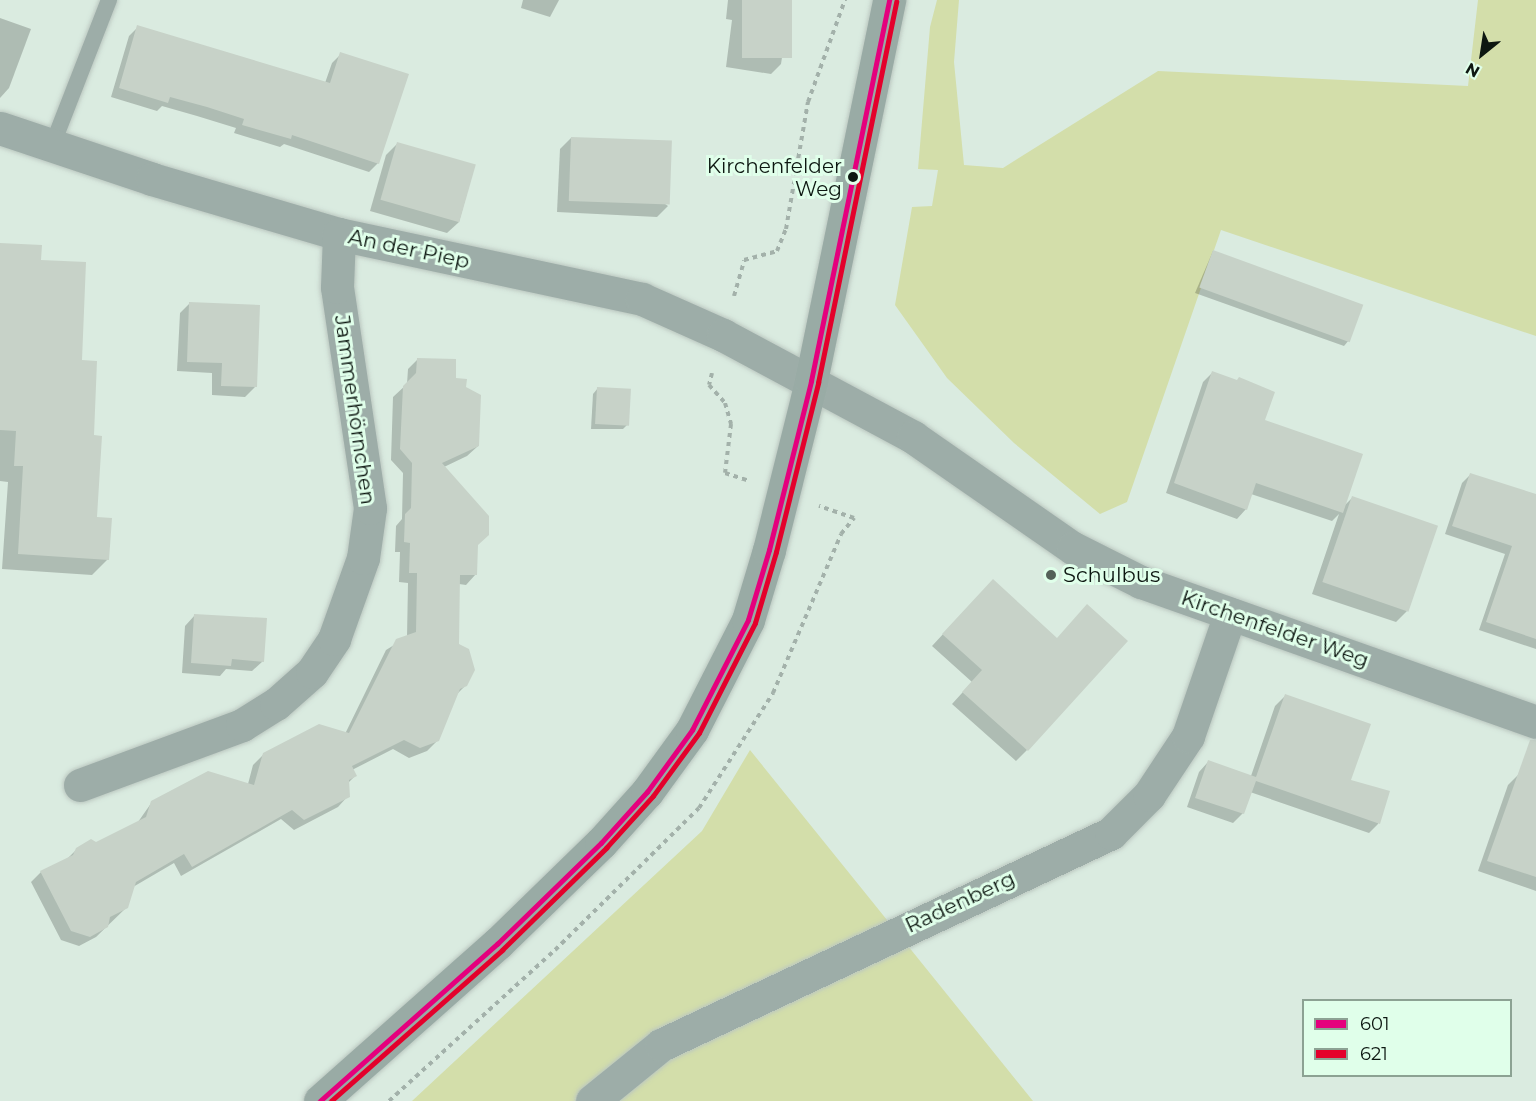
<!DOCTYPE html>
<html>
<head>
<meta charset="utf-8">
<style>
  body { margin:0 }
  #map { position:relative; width:1536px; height:1101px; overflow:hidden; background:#daebe0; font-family:Montserrat,sans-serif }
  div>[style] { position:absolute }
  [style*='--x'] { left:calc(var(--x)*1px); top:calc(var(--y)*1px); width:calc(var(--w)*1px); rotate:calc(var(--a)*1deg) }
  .green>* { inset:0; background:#d3deaa }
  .shadow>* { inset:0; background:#0003 }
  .building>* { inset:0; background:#c7d2c8; transform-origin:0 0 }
  .path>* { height:4px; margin-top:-2px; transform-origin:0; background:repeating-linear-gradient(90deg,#a3b1aa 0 4.5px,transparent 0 9px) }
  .roads { filter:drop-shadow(0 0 2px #bbc7c0) drop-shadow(0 0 2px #bbc7c0) }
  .service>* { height:16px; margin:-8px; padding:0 8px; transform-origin:8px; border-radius:8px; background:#9dada8 }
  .minor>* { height:33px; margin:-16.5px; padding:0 16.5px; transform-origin:16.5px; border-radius:16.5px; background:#9dada8 }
  .secondary>* { height:33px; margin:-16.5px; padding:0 16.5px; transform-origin:16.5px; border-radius:16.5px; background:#99aba5 }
  .bus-1>* { height:4.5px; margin:-2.25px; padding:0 2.25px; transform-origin:2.25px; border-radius:2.25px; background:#e5007d }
  .bus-2>* { height:4.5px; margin:-2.25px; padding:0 2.25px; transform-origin:2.25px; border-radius:2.25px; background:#e4002b }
  .dots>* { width:16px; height:16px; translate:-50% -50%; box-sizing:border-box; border:3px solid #e0ffea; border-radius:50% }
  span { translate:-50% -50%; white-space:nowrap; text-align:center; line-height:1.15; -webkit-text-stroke:6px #e0ffea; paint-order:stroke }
  .bus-label { font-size:20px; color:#0d1711 }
  .right { translate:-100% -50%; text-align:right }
  .street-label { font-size:21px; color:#0d1711 }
  .poi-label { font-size:21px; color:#0d1711 }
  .left { translate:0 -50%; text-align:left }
  .legend { position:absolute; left:1302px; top:999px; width:210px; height:78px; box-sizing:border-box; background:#e0ffea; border:2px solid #8ca293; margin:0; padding:8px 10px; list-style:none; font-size:18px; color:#0d1711 }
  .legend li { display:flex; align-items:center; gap:12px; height:30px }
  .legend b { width:30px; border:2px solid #8ca293 }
  .north { position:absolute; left:1452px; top:24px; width:60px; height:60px; -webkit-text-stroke:4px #e0ffea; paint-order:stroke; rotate:210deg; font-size:16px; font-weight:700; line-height:24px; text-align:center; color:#0d1711 }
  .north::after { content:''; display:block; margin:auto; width:21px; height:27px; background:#0d1711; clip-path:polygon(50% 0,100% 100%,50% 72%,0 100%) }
</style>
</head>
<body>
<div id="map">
  <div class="green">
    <i style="clip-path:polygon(937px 0,959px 0,954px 62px,964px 165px,1003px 168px,1158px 71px,1468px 86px,1478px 0,1536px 0,1536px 336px,1221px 230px,1127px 502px,1100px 514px,1014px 443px,947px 378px,895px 305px,912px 207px,932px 206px,938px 170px,918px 169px,930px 27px)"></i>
    <i style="clip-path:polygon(750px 750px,1033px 1101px,412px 1101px,702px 831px)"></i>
  </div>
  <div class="shadow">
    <i style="clip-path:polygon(523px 0,559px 0,550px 17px,521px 8px)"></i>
    <i style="clip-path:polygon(728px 0,791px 0,781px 64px,771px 74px,726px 67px,732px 20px,726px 19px)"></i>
    <i style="clip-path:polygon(0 18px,31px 29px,9px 88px,0 98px)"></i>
    <i style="clip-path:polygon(138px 27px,325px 83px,332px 63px,341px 54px,378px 163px,369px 172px,284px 144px,280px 147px,234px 133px,236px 128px,197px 116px,162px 106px,157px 111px,111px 97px,129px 36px)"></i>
    <i style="clip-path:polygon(571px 138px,668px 206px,657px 217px,557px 212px,560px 149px)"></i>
    <i style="clip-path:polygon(398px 143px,474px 166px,459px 222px,447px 233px,370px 211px,386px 155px)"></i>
    <i style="clip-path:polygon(0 245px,39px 261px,80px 362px,93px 437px,95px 519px,108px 559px,92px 575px,2px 569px,8px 482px,0 481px)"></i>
    <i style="clip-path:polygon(1213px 251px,1349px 340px,1344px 346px,1195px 293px)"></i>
    <i style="clip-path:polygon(190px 303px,255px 387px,245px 397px,212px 395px,212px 373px,177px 371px,180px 313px)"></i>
    <i style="clip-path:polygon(418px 359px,464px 388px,478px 446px,467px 456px,444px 467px,477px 545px,476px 574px,466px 585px,459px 584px,457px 645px,466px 685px,455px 696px,437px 741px,427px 751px,409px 758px,393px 749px,352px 770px,355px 776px,348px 783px,348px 796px,338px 807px,294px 830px,281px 819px,181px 876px,174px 863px,133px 887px,127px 907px,96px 937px,79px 946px,61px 940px,31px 882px,41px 872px,66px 860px,77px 849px,96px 844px,138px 822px,152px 802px,248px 784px,253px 765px,264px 754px,345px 734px,386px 650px,407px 637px,408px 583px,399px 582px,400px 552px,395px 552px,396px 526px,402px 519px,403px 473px,391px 460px,393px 397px,407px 384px,408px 369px)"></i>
    <i style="clip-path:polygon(1212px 373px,1343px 507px,1352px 498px,1407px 611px,1396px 622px,1312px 594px,1339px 514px,1332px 521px,1251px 494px,1246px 509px,1237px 519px,1166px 493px,1203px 382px)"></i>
    <i style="clip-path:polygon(598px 388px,628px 424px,623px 429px,591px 429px,593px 394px)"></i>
    <i style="clip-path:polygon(1470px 475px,1536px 497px,1536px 649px,1479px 630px,1505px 554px,1445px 534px,1462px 483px)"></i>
    <i style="clip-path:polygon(982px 592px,1027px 750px,1016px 761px,952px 704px,972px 682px,932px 646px)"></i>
    <i style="clip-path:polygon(195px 615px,263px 661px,252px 671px,226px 669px,220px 676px,182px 673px,185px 626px)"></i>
    <i style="clip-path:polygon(1285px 696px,1349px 781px,1388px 792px,1378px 824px,1369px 833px,1250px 792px,1243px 813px,1233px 823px,1187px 807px,1199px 772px,1208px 762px,1251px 776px,1275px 706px)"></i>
    <i style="clip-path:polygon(1518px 775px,1536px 781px,1536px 891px,1478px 871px,1508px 785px)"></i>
  </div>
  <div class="building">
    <i style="left:742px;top:0;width:50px;height:58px"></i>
    <i style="clip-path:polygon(137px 25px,330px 83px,340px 52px,409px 74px,379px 164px,292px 135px,291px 139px,242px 125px,244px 119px,207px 107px,170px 97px,168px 103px,119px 88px)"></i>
    <i style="left:571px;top:137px;width:101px;height:64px;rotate:2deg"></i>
    <i style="left:397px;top:142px;width:82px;height:60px;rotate:16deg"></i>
    <i style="clip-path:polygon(0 243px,42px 245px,41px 260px,86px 262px,82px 360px,97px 361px,94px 435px,102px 436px,97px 517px,112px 518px,109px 560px,18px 554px,23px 466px,14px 466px,16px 431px,0 430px)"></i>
    <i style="left:1213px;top:250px;width:160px;height:40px;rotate:20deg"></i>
    <i style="clip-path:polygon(189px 302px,260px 305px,257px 387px,221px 386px,222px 363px,187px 362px)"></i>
    <i style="clip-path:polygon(417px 358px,456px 359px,456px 378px,467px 379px,466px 387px,481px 395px,479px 446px,442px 463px,489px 516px,489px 535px,478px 545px,477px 575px,460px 575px,459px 644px,469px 649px,475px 670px,467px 686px,460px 689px,439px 741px,420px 748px,404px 740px,352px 766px,357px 776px,349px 780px,350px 797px,304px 820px,292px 810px,192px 867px,184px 854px,136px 882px,128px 908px,110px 917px,108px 927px,90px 937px,71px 931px,40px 871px,73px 855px,76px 848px,91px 839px,96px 842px,146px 817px,151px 801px,208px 771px,254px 785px,263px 753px,319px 724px,349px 733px,396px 639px,416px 632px,417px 573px,409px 573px,410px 543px,404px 542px,405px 514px,411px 508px,412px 463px,400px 449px,403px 386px,416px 373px)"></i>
    <i style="clip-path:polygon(1212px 371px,1237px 380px,1239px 377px,1275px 392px,1265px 420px,1363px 454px,1343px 513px,1256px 483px,1247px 510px,1174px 483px)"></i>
    <i style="left:597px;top:387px;width:34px;height:37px;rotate:3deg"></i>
    <i style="clip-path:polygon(1470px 473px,1536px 494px,1536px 639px,1486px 622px,1512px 546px,1452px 526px)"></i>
    <i style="left:1352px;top:496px;width:91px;height:91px;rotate:19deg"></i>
    <i style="clip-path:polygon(993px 579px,1057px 638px,1087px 604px,1128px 641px,1028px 751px,962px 692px,982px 670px,942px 634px)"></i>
    <i style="clip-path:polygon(194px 614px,267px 618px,264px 662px,232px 659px,231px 666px,191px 663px)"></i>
    <i style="clip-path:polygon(1285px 694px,1371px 724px,1351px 780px,1390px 791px,1380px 824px,1256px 781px,1244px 814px,1195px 798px,1208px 760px,1256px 777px)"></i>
    <i style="clip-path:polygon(1530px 740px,1536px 740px,1536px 877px,1487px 861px)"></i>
  </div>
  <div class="path">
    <i style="--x:734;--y:296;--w:37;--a:-74"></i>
    <i style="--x:744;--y:260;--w:34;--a:-15"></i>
    <i style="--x:777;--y:251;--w:24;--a:-68"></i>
    <i style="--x:786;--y:229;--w:129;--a:-80.2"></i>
    <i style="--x:808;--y:102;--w:109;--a:-70.1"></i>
    <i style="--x:712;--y:373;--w:12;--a:104"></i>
    <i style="--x:709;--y:385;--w:24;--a:48"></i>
    <i style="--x:725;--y:403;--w:22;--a:74"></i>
    <i style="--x:731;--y:424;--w:49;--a:97"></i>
    <i style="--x:725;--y:473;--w:23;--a:18"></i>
    <i style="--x:389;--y:1101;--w:224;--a:-42.3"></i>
    <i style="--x:555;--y:950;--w:202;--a:-44.6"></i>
    <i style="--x:699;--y:808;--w:137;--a:-57.2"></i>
    <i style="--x:773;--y:693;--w:173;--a:-66.8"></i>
    <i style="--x:841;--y:534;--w:21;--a:-51"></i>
    <i style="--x:854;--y:518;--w:37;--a:-161"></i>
  </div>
  <div class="roads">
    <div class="service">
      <i style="--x:52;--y:146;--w:157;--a:-68.7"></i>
    </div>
    <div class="minor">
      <i style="--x:0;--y:128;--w:160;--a:18.5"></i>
      <i style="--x:152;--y:179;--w:195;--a:16.4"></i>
      <i style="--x:339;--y:234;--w:310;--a:12.1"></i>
      <i style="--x:642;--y:299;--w:89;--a:24"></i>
      <i style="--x:723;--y:335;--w:216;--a:28.2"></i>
      <i style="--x:913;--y:437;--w:195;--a:34.8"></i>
      <i style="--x:1073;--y:548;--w:76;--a:26.6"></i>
      <i style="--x:1141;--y:582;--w:419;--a:19.5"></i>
      <i style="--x:80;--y:785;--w:173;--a:-20.3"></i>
      <i style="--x:242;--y:725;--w:40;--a:-32"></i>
      <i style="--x:276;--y:704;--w:48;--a:-41.6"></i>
      <i style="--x:312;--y:672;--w:40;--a:-56"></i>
      <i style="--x:334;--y:639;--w:86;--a:-70.3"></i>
      <i style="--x:363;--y:558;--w:50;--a:-82"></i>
      <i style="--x:370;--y:508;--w:223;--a:-98.5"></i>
      <i style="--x:337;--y:287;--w:53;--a:-87.8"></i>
      <i style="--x:592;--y:1101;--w:89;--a:-39.1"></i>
      <i style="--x:661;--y:1045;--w:497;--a:-25.2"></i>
      <i style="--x:1111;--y:833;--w:54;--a:-45"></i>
      <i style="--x:1149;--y:795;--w:71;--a:-56.5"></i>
      <i style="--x:1188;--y:736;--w:129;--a:-71"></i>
    </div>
    <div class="secondary">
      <i style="--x:320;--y:1101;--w:237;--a:-41.6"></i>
      <i style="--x:497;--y:944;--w:145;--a:-44.2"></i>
      <i style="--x:601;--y:843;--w:69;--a:-48"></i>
      <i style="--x:647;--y:792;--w:77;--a:-54"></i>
      <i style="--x:692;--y:730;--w:123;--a:-63"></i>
      <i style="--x:748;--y:620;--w:73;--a:-73.3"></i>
      <i style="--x:769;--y:550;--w:174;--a:-76"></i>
      <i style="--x:811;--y:381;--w:389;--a:-78.4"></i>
    </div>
  </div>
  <div class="bus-1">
    <i style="--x:320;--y:1101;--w:237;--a:-41.6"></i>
    <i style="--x:497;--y:944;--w:145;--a:-44.2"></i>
    <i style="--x:601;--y:843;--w:69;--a:-48"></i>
    <i style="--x:647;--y:792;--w:77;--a:-54"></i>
    <i style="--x:692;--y:730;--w:123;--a:-63"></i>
    <i style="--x:748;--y:620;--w:73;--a:-73.3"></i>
    <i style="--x:769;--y:550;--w:174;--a:-76"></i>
    <i style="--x:811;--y:381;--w:389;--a:-78.4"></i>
  </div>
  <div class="bus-2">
    <i style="--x:331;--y:1101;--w:228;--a:-41.4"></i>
    <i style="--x:502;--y:950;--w:146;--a:-44.4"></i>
    <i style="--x:606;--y:848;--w:70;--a:-47.9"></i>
    <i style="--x:653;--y:796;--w:78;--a:-53.9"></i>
    <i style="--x:699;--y:733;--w:123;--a:-63"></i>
    <i style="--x:755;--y:623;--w:74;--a:-73.5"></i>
    <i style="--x:776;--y:552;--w:174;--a:-76"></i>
    <i style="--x:818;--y:383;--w:389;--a:-78.4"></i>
  </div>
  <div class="dots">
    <i style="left:853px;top:177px;background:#0d1711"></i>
    <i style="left:1051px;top:575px;background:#556159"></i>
  </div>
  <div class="bus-label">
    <span class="right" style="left:842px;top:178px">Kirchenfelder<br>Weg</span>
  </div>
  <div class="street-label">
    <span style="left:409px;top:249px;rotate:12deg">An der Piep</span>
    <span style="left:355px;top:410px;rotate:82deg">Jammerhörnchen</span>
    <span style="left:1275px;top:629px;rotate:19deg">Kirchenfelder Weg</span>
    <span style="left:960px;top:902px;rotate:-25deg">Radenberg</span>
  </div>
  <div class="poi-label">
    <span class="left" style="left:1063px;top:575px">Schulbus</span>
  </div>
  <ul class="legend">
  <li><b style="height:8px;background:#e5007d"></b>601</li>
  <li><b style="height:8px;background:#e4002b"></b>621</li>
  </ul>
  <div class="north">N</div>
</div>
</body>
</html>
